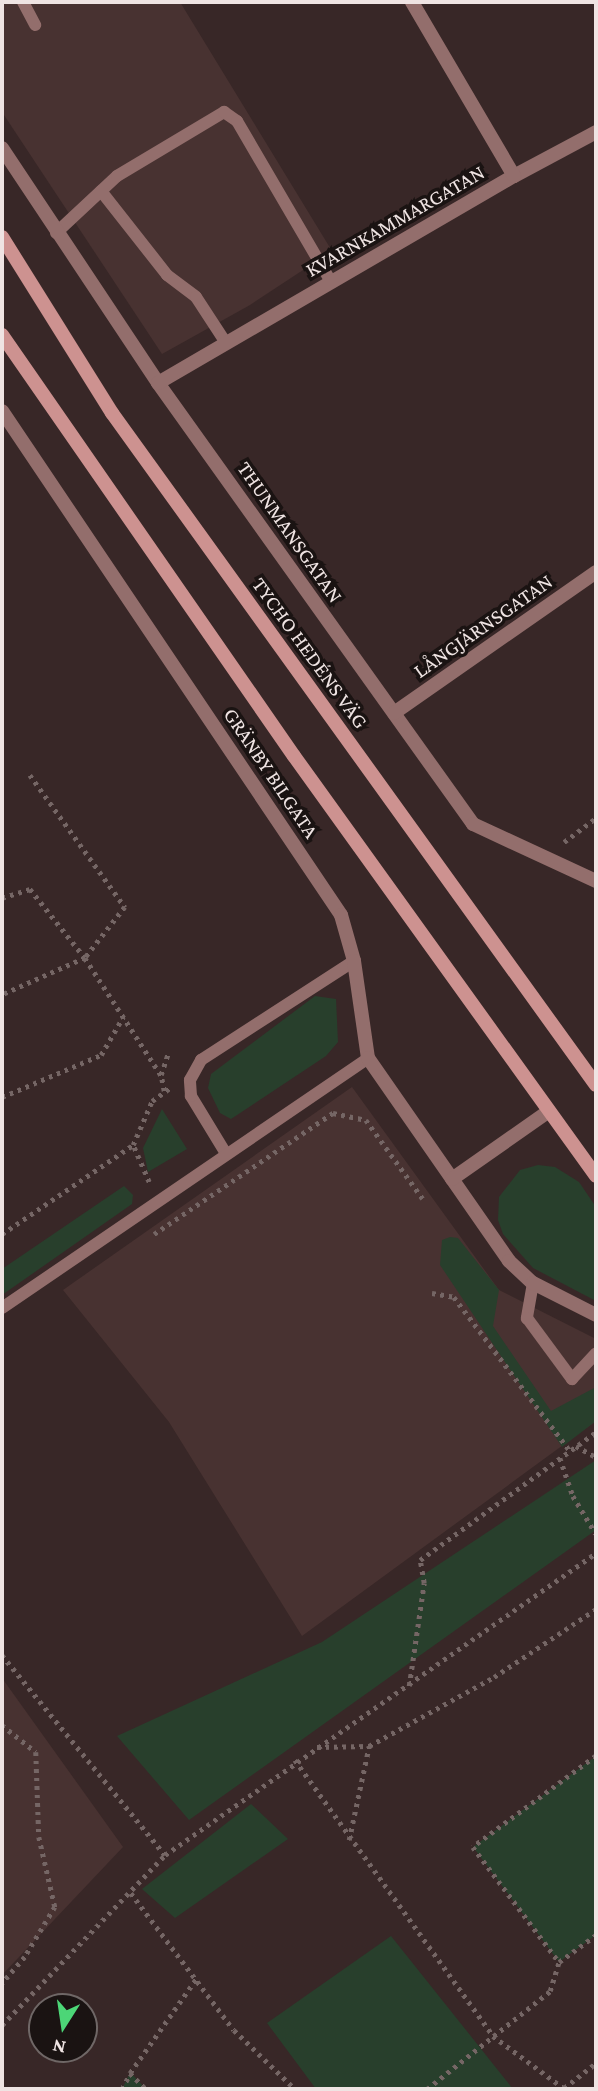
<!DOCTYPE html>
<html>
<head>
<meta charset="utf-8">
<style>
  body { margin:0 }
  #map { position:relative; width:598px; height:2091px; overflow:hidden; background:#382727; font-family:"Crimson Pro",serif }
  div>[style] { position:absolute }
  [style*='--x'] { left:calc(var(--x)*1px); top:calc(var(--y)*1px); width:calc(var(--w)*1px); rotate:calc(var(--a)*1deg) }
  .built>* { inset:0; background:#483231 }
  .green>* { inset:0; background:#283f2c }
  .path>* { height:4.5px; margin-top:-2.25px; transform-origin:0; background:repeating-linear-gradient(90deg,#756665 0 3.5px,transparent 0 8.5px) }
  .lane>* { height:12px; margin:-6px; padding:0 6px; transform-origin:6px; border-radius:6px; background:#936e6c }
  .street>* { height:14px; margin:-7px; padding:0 7px; transform-origin:7px; border-radius:7px; background:#936e6c }
  .secondary>* { height:14px; margin:-7px; padding:0 7px; transform-origin:7px; border-radius:7px; background:#cd9290 }
  span { translate:-50% -50%; white-space:nowrap; text-align:center; line-height:1.15; -webkit-text-stroke:7px #1a1312; paint-order:stroke }
  .street-label { font-size:21px; color:#efe4e3 }
  .frame { position:absolute; inset:0; border:4px solid #efe4e3; pointer-events:none }
  .north { position:absolute; left:28px; top:1993px; width:70px; height:70px; box-sizing:border-box; background:#1a1312; border:2px solid #6f6766; border-radius:50%; rotate:192deg; font-size:19px; font-weight:700; line-height:28px; text-align:center; color:#efe4e3 }
  .north::after { content:''; display:block; margin:auto; width:24px; height:32px; background:#4cd677; clip-path:polygon(50% 0,100% 100%,50% 72%,0 100%) }
</style>
</head>
<body>
<div id="map">
  <div class="built">
    <i style="clip-path:polygon(2px 2px,180px 2px,332px 251px,250px 305px,162px 354px,2px 112px)"></i>
    <i style="clip-path:polygon(352px 1087px,499px 1290px,596px 1339px,596px 1421px,302px 1636px,169px 1422px,63px 1290px)"></i>
    <i style="clip-path:polygon(2px 1678px,123px 1847px,2px 1975px)"></i>
  </div>
  <div class="green">
    <i style="clip-path:polygon(315px 996px,336px 999px,338px 1042px,326px 1056px,231px 1119px,220px 1113px,208px 1088px,211px 1074px)"></i>
    <i style="clip-path:polygon(162px 1109px,187px 1149px,148px 1172px,143px 1148px)"></i>
    <i style="clip-path:polygon(538px 1165px,555px 1167px,579px 1182px,596px 1207px,596px 1301px,533px 1268px,503px 1234px,498px 1220px,499px 1197px,520px 1170px)"></i>
    <i style="clip-path:polygon(124px 1186px,133px 1195px,132px 1204px,2px 1295px,2px 1269px)"></i>
    <i style="clip-path:polygon(450px 1237px,458px 1238px,499px 1290px,493px 1326px,551px 1411px,596px 1387px,596px 1421px,562px 1447px,440px 1265px,442px 1240px)"></i>
    <i style="clip-path:polygon(596px 1460px,596px 1530px,189px 1820px,117px 1736px,322px 1642px)"></i>
    <i style="clip-path:polygon(596px 1756px,596px 1935px,559px 1962px,473px 1847px)"></i>
    <i style="clip-path:polygon(251px 1804px,288px 1839px,175px 1918px,142px 1889px)"></i>
    <i style="clip-path:polygon(391px 1936px,513px 2089px,316px 2089px,267px 2023px)"></i>
    <i style="clip-path:polygon(130px 2073px,131px 2073px,146px 2089px,122px 2089px)"></i>
  </div>
  <div class="path">
    <i style="--x:30;--y:775;--w:163;--a:54.3"></i>
    <i style="--x:125;--y:907;--w:65;--a:128.1"></i>
    <i style="--x:85;--y:958;--w:140;--a:57"></i>
    <i style="--x:564;--y:842;--w:40;--a:-37"></i>
    <i style="--x:2;--y:898;--w:29;--a:-18"></i>
    <i style="--x:30;--y:889;--w:88;--a:51.4"></i>
    <i style="--x:85;--y:958;--w:91;--a:156"></i>
    <i style="--x:164;--y:1091;--w:16;--a:-101"></i>
    <i style="--x:161;--y:1075;--w:23;--a:-72"></i>
    <i style="--x:2;--y:1097;--w:108;--a:-23"></i>
    <i style="--x:101;--y:1055;--w:44;--a:-59.9"></i>
    <i style="--x:149;--y:1182;--w:40;--a:-113.4"></i>
    <i style="--x:133;--y:1145;--w:48;--a:-66.6"></i>
    <i style="--x:152;--y:1101;--w:22;--a:-36"></i>
    <i style="--x:2;--y:1234;--w:158;--a:-34.2"></i>
    <i style="--x:154;--y:1234;--w:216;--a:-34.1"></i>
    <i style="--x:333;--y:1113;--w:34;--a:12"></i>
    <i style="--x:366;--y:1120;--w:97;--a:54.2"></i>
    <i style="--x:432;--y:1293;--w:22;--a:10"></i>
    <i style="--x:454;--y:1297;--w:193;--a:53"></i>
    <i style="--x:576;--y:1446;--w:23;--a:29"></i>
    <i style="--x:560;--y:1458;--w:40;--a:71.1"></i>
    <i style="--x:573;--y:1496;--w:44;--a:58.8"></i>
    <i style="--x:2;--y:1655;--w:258;--a:50.8"></i>
    <i style="--x:409;--y:1686;--w:104;--a:-81.7"></i>
    <i style="--x:424;--y:1583;--w:23;--a:-100"></i>
    <i style="--x:420;--y:1560;--w:218;--a:-36"></i>
    <i style="--x:2;--y:1725;--w:43;--a:38.5"></i>
    <i style="--x:36;--y:1752;--w:85;--a:88"></i>
    <i style="--x:39;--y:1837;--w:72;--a:77.1"></i>
    <i style="--x:55;--y:1907;--w:58;--a:121"></i>
    <i style="--x:25;--y:1957;--w:35;--a:131"></i>
    <i style="--x:317;--y:1747;--w:52;--a:-1.1"></i>
    <i style="--x:369;--y:1746;--w:143;--a:-28.9"></i>
    <i style="--x:494;--y:1677;--w:123;--a:-33.7"></i>
    <i style="--x:596;--y:1756;--w:153;--a:143.5"></i>
    <i style="--x:473;--y:1847;--w:144;--a:53.2"></i>
    <i style="--x:559;--y:1962;--w:46;--a:-36.1"></i>
    <i style="--x:295;--y:1760;--w:340;--a:54.3"></i>
    <i style="--x:493;--y:2036;--w:89;--a:36.4"></i>
    <i style="--x:349;--y:1840;--w:96;--a:-78"></i>
    <i style="--x:131;--y:1893;--w:171;--a:53.1"></i>
    <i style="--x:234;--y:2030;--w:85;--a:44"></i>
    <i style="--x:2;--y:2025;--w:236;--a:-46.2"></i>
    <i style="--x:165;--y:1855;--w:526;--a:-35.02"></i>
    <i style="--x:130;--y:2073;--w:115;--a:-54.9"></i>
    <i style="--x:564;--y:2088;--w:41;--a:-38"></i>
    <i style="--x:122;--y:2089;--w:18;--a:-63"></i>
    <i style="--x:130;--y:2073;--w:23;--a:45"></i>
    <i style="--x:427;--y:2089;--w:157;--a:-38.5"></i>
    <i style="--x:550;--y:1991;--w:30;--a:-73"></i>
  </div>
  <div class="lane">
    <i style="--x:23;--y:2;--w:26;--a:62"></i>
    <i style="--x:101;--y:191;--w:107;--a:51.8"></i>
    <i style="--x:167;--y:275;--w:36;--a:37"></i>
    <i style="--x:196;--y:297;--w:55;--a:56.9"></i>
    <i style="--x:56;--y:233;--w:83;--a:-43.1"></i>
    <i style="--x:117;--y:176;--w:125;--a:-30.9"></i>
    <i style="--x:224;--y:112;--w:16;--a:35"></i>
    <i style="--x:237;--y:121;--w:186;--a:59.7"></i>
    <i style="--x:225;--y:1152;--w:66;--a:-121.3"></i>
    <i style="--x:191;--y:1096;--w:16;--a:-94"></i>
    <i style="--x:190;--y:1080;--w:23;--a:-61"></i>
    <i style="--x:201;--y:1060;--w:182;--a:-32.9"></i>
    <i style="--x:533;--y:1283;--w:36;--a:100"></i>
    <i style="--x:527;--y:1318;--w:76;--a:53.6"></i>
    <i style="--x:572;--y:1379;--w:35;--a:-47"></i>
    <i style="--x:2;--y:1308;--w:443;--a:-34.3"></i>
  </div>
  <div class="street">
    <i style="--x:2;--y:148;--w:282;--a:56.4"></i>
    <i style="--x:158;--y:383;--w:542;--a:54.46"></i>
    <i style="--x:473;--y:824;--w:136;--a:24.9"></i>
    <i style="--x:514;--y:176;--w:93;--a:-28.2"></i>
    <i style="--x:158;--y:383;--w:412;--a:-30.2"></i>
    <i style="--x:514;--y:176;--w:202;--a:-120.4"></i>
    <i style="--x:2;--y:411;--w:607;--a:56.07"></i>
    <i style="--x:341;--y:915;--w:48;--a:74.2"></i>
    <i style="--x:354;--y:961;--w:98;--a:81.8"></i>
    <i style="--x:368;--y:1058;--w:247;--a:55.2"></i>
    <i style="--x:509;--y:1261;--w:33;--a:43"></i>
    <i style="--x:533;--y:1283;--w:71;--a:26.9"></i>
    <i style="--x:394;--y:713;--w:246;--a:-34.9"></i>
    <i style="--x:452;--y:1179;--w:118;--a:-35"></i>
  </div>
  <div class="secondary">
    <i style="--x:2;--y:237;--w:208;--a:58"></i>
    <i style="--x:112;--y:413;--w:828;--a:54.24"></i>
    <i style="--x:2;--y:335;--w:512;--a:55.26"></i>
    <i style="--x:294;--y:756;--w:517;--a:54.28"></i>
  </div>
  <div class="street-label">
    <span style="left:395px;top:221px;rotate:-30deg">KVARNKAMMARGATAN</span>
    <span style="left:290px;top:532px;rotate:55deg">THUNMANSGATAN</span>
    <span style="left:483px;top:626px;rotate:-35deg">LÅNGJÄRNSGATAN</span>
    <span style="left:310px;top:653px;rotate:54deg">TYCHO HEDÉNS VÄG</span>
    <span style="left:271px;top:773px;rotate:56deg">GRÄNBY BILGATA</span>
  </div>
  <div class="frame"></div>
  <div class="north">N</div>
</div>
</body>
</html>
